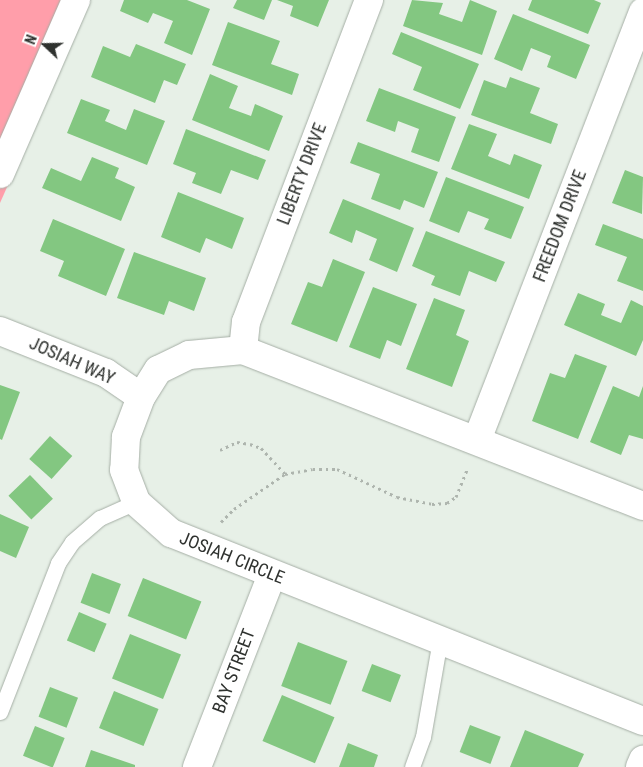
<!DOCTYPE html>
<html>
<head>
<meta charset="utf-8">
<style>
  body { margin:0 }
  #map { position:relative; width:643px; height:767px; overflow:hidden; background:#e7f0e7; font-family:"Roboto Condensed",sans-serif }
  div>[style] { position:absolute }
  [style*='--x'] { left:calc(var(--x)*1px); top:calc(var(--y)*1px); width:calc(var(--w)*1px); rotate:calc(var(--a)*1deg) }
  .green>* { inset:0; background:#ff9eaa }
  .building>* { inset:0; background:#83c781; transform-origin:0 0 }
  .path>* { height:3px; margin-top:-1.5px; transform-origin:0; background:repeating-linear-gradient(90deg,#aeb5ae 0 2.5px,transparent 0 6.5px) }
  .roads { filter:drop-shadow(0 0 1px #a5aea5) drop-shadow(0 0 1px #a5aea5) }
  .service>* { height:15px; margin:-7.5px; padding:0 7.5px; transform-origin:7.5px; border-radius:7.5px; background:#fff }
  .minor>* { height:28px; margin:-14px; padding:0 14px; transform-origin:14px; border-radius:14px; background:#fff }
  .tertiary>* { height:28px; margin:-14px; padding:0 14px; transform-origin:14px; border-radius:14px; background:#fff }
  span { translate:-50% -50%; white-space:nowrap; text-align:center; line-height:1.15; -webkit-text-stroke:4.5px #fff; paint-order:stroke }
  .street-label { font-size:18px; color:#2f322f }
  .north { position:absolute; left:20px; top:20px; width:50px; height:50px; -webkit-text-stroke:4px #fff; paint-order:stroke; rotate:291deg; font-size:14px; font-weight:700; line-height:20px; text-align:center; color:#2f322f }
  .north::after { content:''; display:block; margin:auto; width:18px; height:22px; background:#2f322f; clip-path:polygon(50% 0,100% 100%,50% 72%,0 100%) }
</style>
</head>
<body>
<div id="map">
  <div class="green">
    <i style="clip-path:polygon(0 0,90px 0,0 203px)"></i>
  </div>
  <div class="building">
    <i style="clip-path:polygon(124px 0,187px 0,210px 9px,192px 55px,164px 43px,173px 21px,153px 13px,148px 23px,120px 11px)"></i>
    <i style="clip-path:polygon(237px 0,272px 0,264px 20px,233px 8px)"></i>
    <i style="clip-path:polygon(277px 0,329px 0,318px 27px,290px 16px,293px 6px)"></i>
    <i style="clip-path:polygon(412px 0,443px 3px,439px 14px,462px 22px,470px 0,497px 11px,482px 55px,403px 26px)"></i>
    <i style="clip-path:polygon(532px 0,594px 0,601px 3px,588px 34px,528px 10px)"></i>
    <i style="clip-path:polygon(513px 14px,590px 45px,576px 79px,547px 67px,551px 56px,531px 48px,522px 71px,494px 59px)"></i>
    <i style="clip-path:polygon(228px 22px,280px 41px,271px 64px,299px 74px,292px 95px,212px 65px)"></i>
    <i style="clip-path:polygon(401px 32px,479px 64px,460px 109px,413px 90px,422px 67px,392px 54px)"></i>
    <i style="clip-path:polygon(136px 44px,186px 64px,177px 85px,164px 80px,155px 103px,91px 77px,103px 46px,130px 57px)"></i>
    <i style="clip-path:polygon(210px 74px,238px 86px,229px 108px,251px 116px,255px 104px,283px 116px,269px 151px,192px 120px)"></i>
    <i style="clip-path:polygon(510px 77px,540px 88px,530px 113px,558px 124px,551px 144px,471px 115px,484px 80px,506px 88px)"></i>
    <i style="clip-path:polygon(379px 88px,456px 117px,439px 162px,411px 152px,419px 129px,398px 121px,395px 132px,366px 121px)"></i>
    <i style="clip-path:polygon(81px 99px,110px 110px,105px 121px,126px 130px,134px 109px,165px 121px,147px 165px,67px 133px)"></i>
    <i style="clip-path:polygon(469px 124px,497px 134px,488px 156px,510px 165px,514px 154px,542px 165px,529px 199px,451px 169px)"></i>
    <i style="clip-path:polygon(186px 129px,266px 160px,258px 180px,231px 170px,221px 194px,192px 183px,196px 173px,173px 164px)"></i>
    <i style="clip-path:polygon(358px 142px,438px 172px,424px 208px,404px 200px,400px 210px,371px 199px,380px 174px,350px 163px)"></i>
    <i style="clip-path:polygon(92px 157px,119px 168px,115px 178px,135px 187px,121px 221px,42px 188px,51px 168px,81px 181px)"></i>
    <i style="clip-path:polygon(625px 170px,643px 177px,642px 214px,612px 203px)"></i>
    <i style="clip-path:polygon(446px 177px,524px 207px,511px 239px,484px 229px,489px 219px,468px 211px,459px 233px,429px 221px)"></i>
    <i style="clip-path:polygon(178px 192px,244px 218px,232px 249px,206px 238px,200px 253px,161px 237px)"></i>
    <i style="clip-path:polygon(343px 199px,414px 228px,397px 272px,369px 260px,377px 239px,356px 230px,352px 243px,329px 233px)"></i>
    <i style="clip-path:polygon(53px 219px,125px 249px,106px 296px,58px 276px,64px 261px,40px 251px)"></i>
    <i style="clip-path:polygon(603px 224px,643px 239px,643px 291px,617px 281px,627px 257px,595px 245px)"></i>
    <i style="clip-path:polygon(426px 231px,505px 262px,496px 282px,469px 271px,460px 296px,431px 285px,435px 276px,412px 266px)"></i>
    <i style="clip-path:polygon(134px 252px,206px 278px,194px 311px,169px 301px,164px 315px,117px 298px)"></i>
    <i style="clip-path:polygon(333px 259px,365px 272px,337px 342px,291px 324px,308px 282px,322px 287px)"></i>
    <i style="clip-path:polygon(373px 287px,417px 304px,401px 346px,387px 340px,380px 359px,349px 347px)"></i>
    <i style="clip-path:polygon(578px 293px,605px 304px,601px 315px,621px 323px,631px 300px,643px 306px,643px 340px,636px 356px,564px 325px)"></i>
    <i style="clip-path:polygon(434px 298px,465px 310px,456px 335px,469px 341px,452px 387px,406px 369px)"></i>
    <i style="clip-path:polygon(575px 354px,607px 366px,578px 439px,532px 421px,550px 373px,565px 378px)"></i>
    <i style="clip-path:polygon(0 385px,20px 392px,2px 440px,0 439px)"></i>
    <i style="clip-path:polygon(613px 386px,639px 397px,643px 386px,643px 439px,629px 435px,621px 455px,590px 442px)"></i>
    <i style="left:50px;top:436px;width:30px;height:31px;rotate:42deg"></i>
    <i style="left:30px;top:475px;width:33px;height:30px;rotate:46deg"></i>
    <i style="clip-path:polygon(0 514px,29px 527px,16px 558px,0 551px)"></i>
    <i style="left:92px;top:573px;width:31px;height:32px;rotate:21deg"></i>
    <i style="left:143px;top:578px;width:63px;height:41px;rotate:22deg"></i>
    <i style="left:79px;top:612px;width:30px;height:31px;rotate:23deg"></i>
    <i style="left:130px;top:634px;width:55px;height:48px;rotate:22deg"></i>
    <i style="left:298px;top:642px;width:53px;height:47px;rotate:21deg"></i>
    <i style="left:372px;top:664px;width:31px;height:29px;rotate:21deg"></i>
    <i style="left:50px;top:687px;width:30px;height:32px;rotate:21deg"></i>
    <i style="left:114px;top:691px;width:48px;height:40px;rotate:22deg"></i>
    <i style="left:282px;top:695px;width:57px;height:50px;rotate:23deg"></i>
    <i style="left:470px;top:725px;width:33px;height:29px;rotate:21deg"></i>
    <i style="left:35px;top:726px;width:32px;height:32px;rotate:22deg"></i>
    <i style="clip-path:polygon(525px 730px,584px 754px,578px 767px,510px 767px)"></i>
    <i style="clip-path:polygon(348px 743px,378px 755px,374px 767px,339px 767px)"></i>
    <i style="clip-path:polygon(91px 750px,135px 765px,135px 767px,85px 767px)"></i>
  </div>
  <div class="path">
    <i style="--x:220;--y:450;--w:19;--a:-25"></i>
    <i style="--x:237;--y:442;--w:13;--a:9"></i>
    <i style="--x:250;--y:444;--w:12;--a:20"></i>
    <i style="--x:261;--y:448;--w:35;--a:47"></i>
    <i style="--x:221;--y:522;--w:18;--a:-45"></i>
    <i style="--x:234;--y:509;--w:62;--a:-34.5"></i>
    <i style="--x:285;--y:474;--w:28;--a:-10"></i>
    <i style="--x:313;--y:469;--w:24;--a:0"></i>
    <i style="--x:337;--y:469;--w:66;--a:25"></i>
    <i style="--x:397;--y:497;--w:36;--a:11"></i>
    <i style="--x:432;--y:504;--w:15;--a:-4"></i>
    <i style="--x:447;--y:503;--w:11;--a:-34"></i>
    <i style="--x:456;--y:497;--w:32;--a:-68"></i>
  </div>
  <div class="roads">
    <div class="service">
      <i style="--x:0;--y:712;--w:160;--a:-68.7"></i>
      <i style="--x:58;--y:563;--w:25;--a:-56"></i>
      <i style="--x:72;--y:542;--w:37;--a:-41"></i>
      <i style="--x:100;--y:518;--w:39;--a:-24"></i>
      <i style="--x:412;--y:767;--w:32;--a:-70"></i>
      <i style="--x:423;--y:737;--w:98;--a:-80.1"></i>
    </div>
    <div class="minor">
      <i style="--x:0;--y:331;--w:114;--a:21.6"></i>
      <i style="--x:106;--y:373;--w:42;--a:34.4"></i>
      <i style="--x:243;--y:350;--w:28;--a:-84"></i>
      <i style="--x:246;--y:322;--w:345;--a:-69.1"></i>
      <i style="--x:477;--y:440;--w:459;--a:-68.8"></i>
      <i style="--x:643;--y:506;--w:429;--a:-158.7"></i>
      <i style="--x:243;--y:350;--w:54;--a:174.7"></i>
      <i style="--x:189;--y:355;--w:34;--a:154"></i>
      <i style="--x:158;--y:370;--w:32;--a:122"></i>
      <i style="--x:141;--y:397;--w:43;--a:110.6"></i>
      <i style="--x:126;--y:437;--w:33;--a:93"></i>
      <i style="--x:124;--y:470;--w:34;--a:69"></i>
      <i style="--x:136;--y:502;--w:47;--a:41.5"></i>
      <i style="--x:171;--y:533;--w:508;--a:21.72"></i>
      <i style="--x:197;--y:767;--w:206;--a:-68.7"></i>
    </div>
    <div class="tertiary">
      <i style="--x:0;--y:174;--w:190;--a:-66.4"></i>
      <i style="--x:640;--y:767;--w:8;--a:-67"></i>
    </div>
  </div>
  <div class="street-label">
    <span style="left:302px;top:174px;rotate:-69deg">LIBERTY DRIVE</span>
    <span style="left:560px;top:226px;rotate:-69deg">FREEDOM DRIVE</span>
    <span style="left:72px;top:361px;rotate:24deg">JOSIAH WAY</span>
    <span style="left:232px;top:558px;rotate:22deg">JOSIAH CIRCLE</span>
    <span style="left:234px;top:671px;rotate:-69deg">BAY STREET</span>
  </div>
  <div class="north">N</div>
</div>
</body>
</html>
